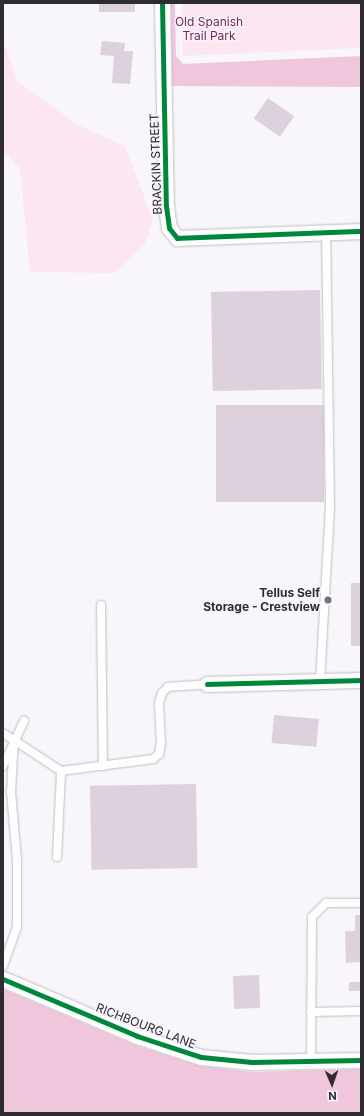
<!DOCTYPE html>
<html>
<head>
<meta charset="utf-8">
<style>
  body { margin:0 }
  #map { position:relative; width:364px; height:1116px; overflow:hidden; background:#f8f6fb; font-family:Inter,sans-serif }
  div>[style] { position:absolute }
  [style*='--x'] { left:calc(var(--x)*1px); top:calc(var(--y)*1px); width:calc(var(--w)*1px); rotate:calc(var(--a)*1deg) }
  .green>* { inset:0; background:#fbe6f1 }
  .forest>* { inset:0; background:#efc6db }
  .building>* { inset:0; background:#dcd1dd; transform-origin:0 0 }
  .roads { filter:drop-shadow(0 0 1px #c0bec2) drop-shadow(0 0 1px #c0bec2) }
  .service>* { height:8px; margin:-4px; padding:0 4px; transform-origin:4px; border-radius:4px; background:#fefefe }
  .minor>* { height:15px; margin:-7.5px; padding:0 7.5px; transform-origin:7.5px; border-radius:7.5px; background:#fefefe }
  .cycleway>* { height:5px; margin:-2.5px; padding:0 2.5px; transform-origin:2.5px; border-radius:2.5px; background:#00873e }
  .dots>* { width:11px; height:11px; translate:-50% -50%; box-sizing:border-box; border:2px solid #f8f4fd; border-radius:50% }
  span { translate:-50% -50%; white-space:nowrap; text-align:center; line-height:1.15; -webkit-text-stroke:3px #f8f4fd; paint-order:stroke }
  .park-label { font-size:12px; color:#782552 }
  .street-label { font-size:12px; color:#2e2c30 }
  .poi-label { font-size:12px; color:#2e2c30; font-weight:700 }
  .right { translate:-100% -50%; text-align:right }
  .frame { position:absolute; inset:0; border:4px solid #2e2c30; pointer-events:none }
  .north { position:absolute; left:312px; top:1064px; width:40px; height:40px; -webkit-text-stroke:3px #f8f4fd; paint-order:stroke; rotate:178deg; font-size:11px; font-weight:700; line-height:16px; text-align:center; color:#2e2c30 }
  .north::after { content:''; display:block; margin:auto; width:14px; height:18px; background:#2e2c30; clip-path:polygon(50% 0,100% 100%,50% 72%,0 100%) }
</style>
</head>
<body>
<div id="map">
  <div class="green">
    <i style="clip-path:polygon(182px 3px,361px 3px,361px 48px,183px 56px)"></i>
    <i style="clip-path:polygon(3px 39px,17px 81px,77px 124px,125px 147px,153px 220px,145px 243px,115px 273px,30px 272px,20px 169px,3px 150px)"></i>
  </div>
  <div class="forest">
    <i style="clip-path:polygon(171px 3px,175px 3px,176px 56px,183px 64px,361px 56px,361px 87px,172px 86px)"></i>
    <i style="clip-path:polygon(3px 989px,135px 1045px,200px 1066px,253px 1072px,361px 1069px,361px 1113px,3px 1113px)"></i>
  </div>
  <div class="building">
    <i style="left:99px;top:3px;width:36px;height:9px"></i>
    <i style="clip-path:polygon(102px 41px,125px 43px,124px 51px,133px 51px,130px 84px,112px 83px,114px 56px,100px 55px)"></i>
    <i style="left:268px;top:98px;width:32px;height:25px;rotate:35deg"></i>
    <i style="left:320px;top:290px;width:99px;height:109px;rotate:89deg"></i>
    <i style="left:216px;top:405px;width:108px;height:97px"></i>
    <i style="left:351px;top:583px;width:10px;height:63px"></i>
    <i style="left:274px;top:715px;width:45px;height:28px;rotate:5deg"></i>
    <i style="left:196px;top:784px;width:84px;height:106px;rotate:89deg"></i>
    <i style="clip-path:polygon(355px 915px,361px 915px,361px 962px,346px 963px,345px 931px,355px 931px)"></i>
    <i style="left:259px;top:975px;width:33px;height:26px;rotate:88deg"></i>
    <i style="left:349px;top:982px;width:12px;height:9px"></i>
  </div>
  <div class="roads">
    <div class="service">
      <i style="--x:101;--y:605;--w:161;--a:89.3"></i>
      <i style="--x:320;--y:681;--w:171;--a:-86.7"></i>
      <i style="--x:330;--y:510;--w:278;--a:-90.8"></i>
      <i style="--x:3;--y:733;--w:69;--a:33.2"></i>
      <i style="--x:61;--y:771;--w:93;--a:-7.4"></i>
      <i style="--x:153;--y:759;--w:8;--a:-40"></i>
      <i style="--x:159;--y:754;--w:11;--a:-80"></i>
      <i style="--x:161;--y:743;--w:40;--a:-92.9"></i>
      <i style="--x:159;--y:703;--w:10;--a:-73"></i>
      <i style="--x:162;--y:693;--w:8;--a:-45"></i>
      <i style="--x:168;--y:687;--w:39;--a:-4"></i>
      <i style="--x:3;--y:766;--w:50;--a:-65"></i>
      <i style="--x:57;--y:857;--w:86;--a:-87.3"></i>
      <i style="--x:3;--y:966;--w:41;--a:-70.3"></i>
      <i style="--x:17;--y:927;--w:67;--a:-90"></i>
      <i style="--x:17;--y:860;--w:68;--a:-95"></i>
      <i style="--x:11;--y:792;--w:53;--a:-86.8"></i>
      <i style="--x:311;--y:1012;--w:50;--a:-1.1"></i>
      <i style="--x:311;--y:1061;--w:144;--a:-89.6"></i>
      <i style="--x:312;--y:917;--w:20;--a:-45"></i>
      <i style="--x:326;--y:903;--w:35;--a:0"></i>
    </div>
    <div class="minor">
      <i style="--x:162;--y:3;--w:203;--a:88.9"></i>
      <i style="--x:166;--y:206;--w:22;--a:82"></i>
      <i style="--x:169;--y:228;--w:13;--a:51"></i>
      <i style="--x:177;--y:238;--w:184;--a:-2.2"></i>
      <i style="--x:207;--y:684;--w:154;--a:-1.5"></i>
      <i style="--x:3;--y:979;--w:146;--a:23"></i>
      <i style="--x:137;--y:1036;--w:67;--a:18.2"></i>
      <i style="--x:201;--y:1057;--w:51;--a:5.6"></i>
      <i style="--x:252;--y:1062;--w:109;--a:-1.1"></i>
    </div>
  </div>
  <div class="cycleway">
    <i style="--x:162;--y:3;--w:203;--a:88.9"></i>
    <i style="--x:166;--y:206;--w:22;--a:82"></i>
    <i style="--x:169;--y:228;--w:13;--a:51"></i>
    <i style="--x:177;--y:238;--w:184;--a:-2.2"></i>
    <i style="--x:207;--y:684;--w:154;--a:-1.5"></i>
    <i style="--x:3;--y:979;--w:146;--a:23"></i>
    <i style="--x:137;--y:1036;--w:67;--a:18.2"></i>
    <i style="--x:201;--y:1057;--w:51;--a:5.6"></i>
    <i style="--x:252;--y:1062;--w:109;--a:-1.1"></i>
  </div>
  <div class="dots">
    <i style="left:328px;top:600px;background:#757377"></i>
  </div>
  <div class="park-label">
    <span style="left:209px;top:29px">Old Spanish<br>Trail Park</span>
  </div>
  <div class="street-label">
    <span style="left:156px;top:164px;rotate:-92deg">BRACKIN STREET</span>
    <span style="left:146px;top:1026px;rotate:21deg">RICHBOURG LANE</span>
  </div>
  <div class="poi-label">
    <span class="right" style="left:320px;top:600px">Tellus Self<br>Storage - Crestview</span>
  </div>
  <div class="frame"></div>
  <div class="north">N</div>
</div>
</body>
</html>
